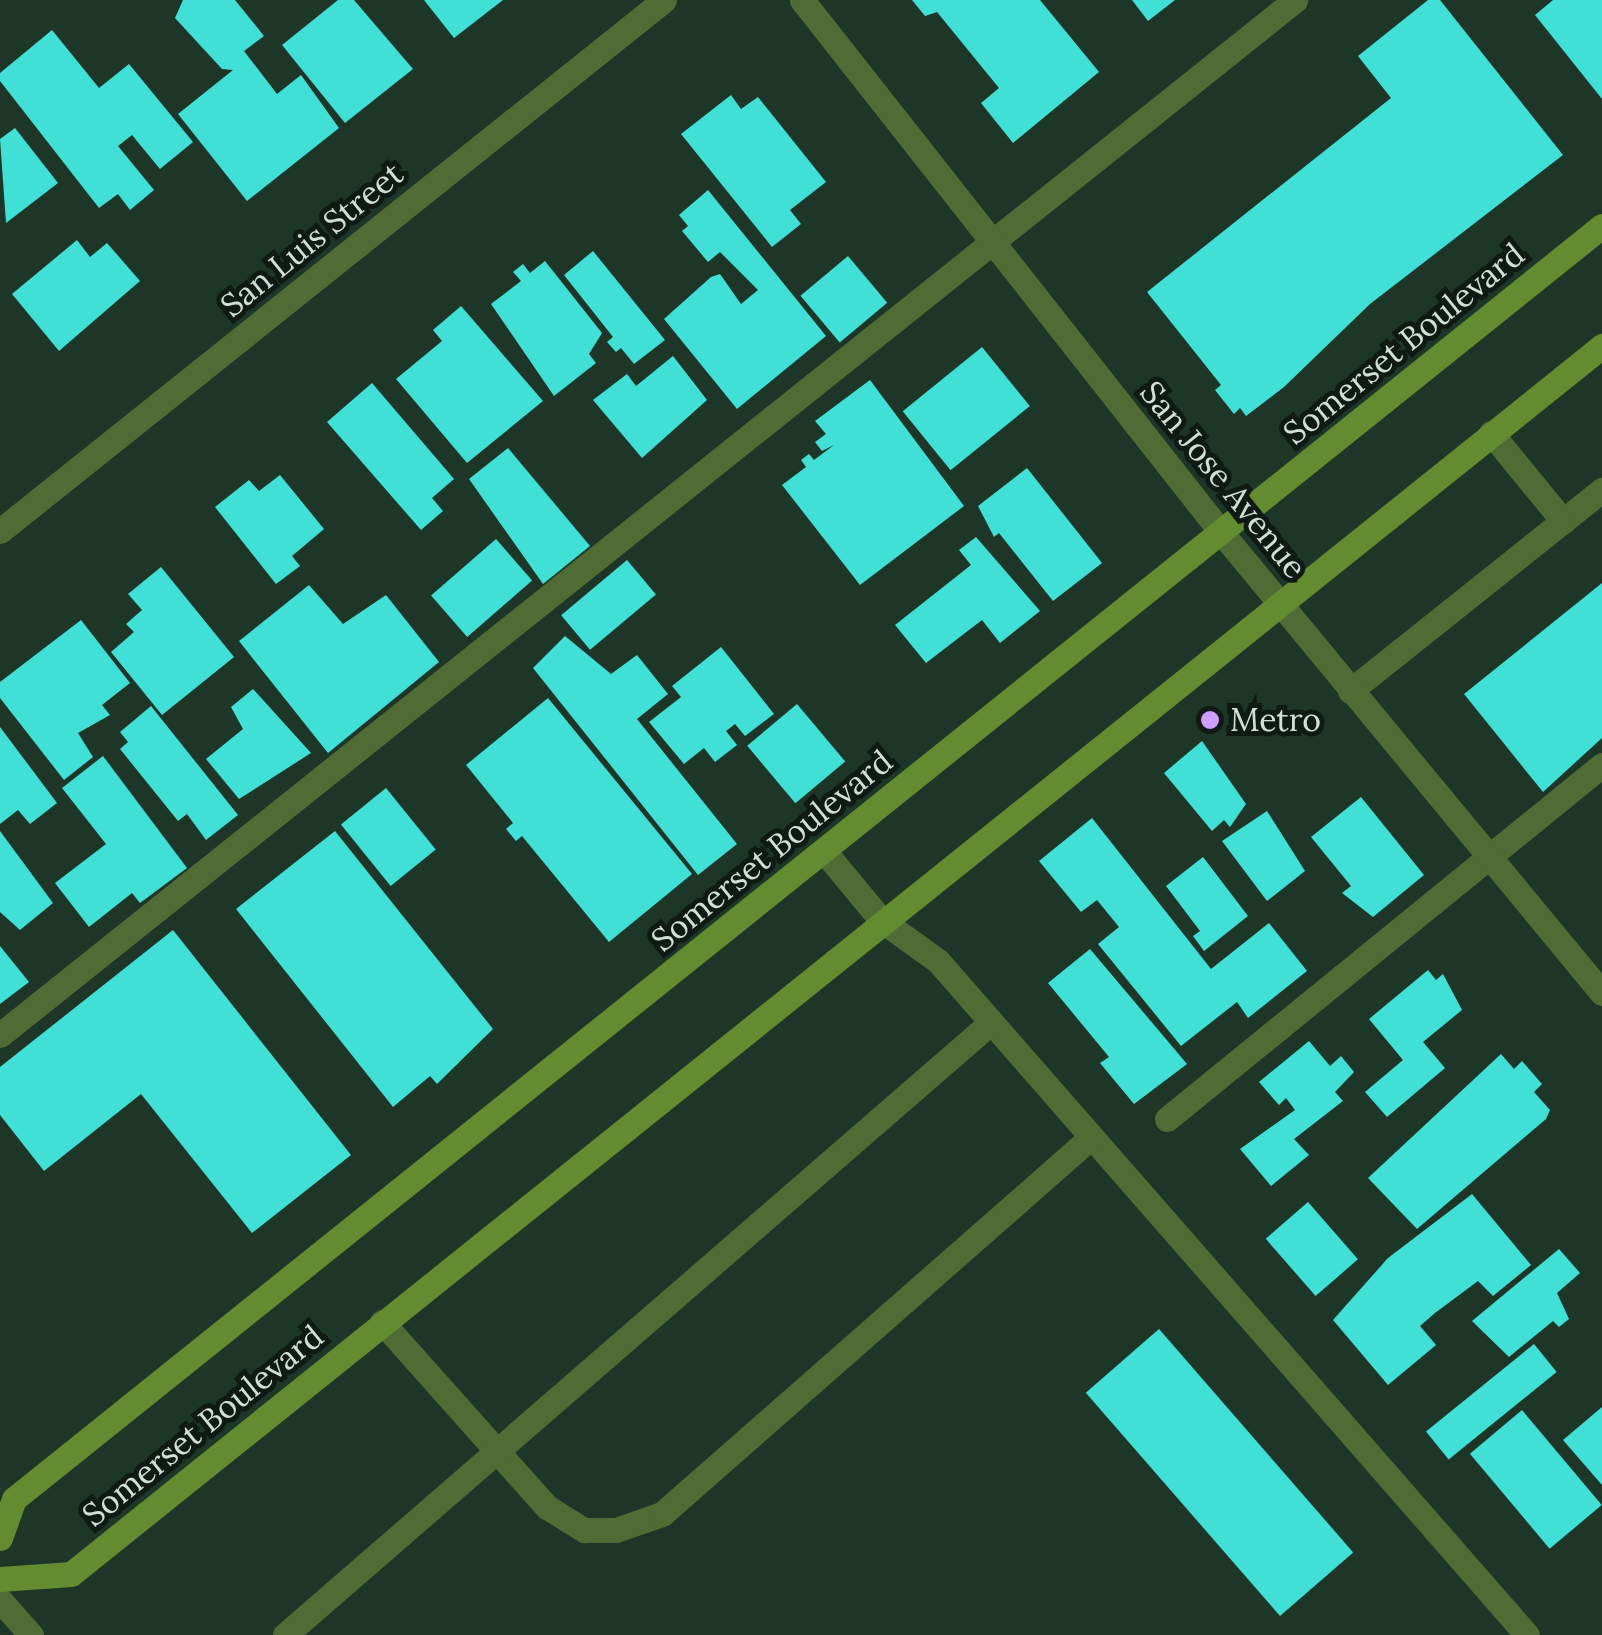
<!DOCTYPE html>
<html>
<head>
<meta charset="utf-8">
<style>
  body { margin:0 }
  #map { position:relative; width:1602px; height:1635px; overflow:hidden; background:#1d3628; font-family:Lora,serif }
  div>[style] { position:absolute }
  [style*='--x'] { left:calc(var(--x)*1px); top:calc(var(--y)*1px); width:calc(var(--w)*1px); rotate:calc(var(--a)*1deg) }
  .building>* { inset:0; background:#40e0d7; transform-origin:0 0 }
  .service>* { height:25px; margin:-12.5px; padding:0 12.5px; transform-origin:12.5px; border-radius:12.5px; background:#516b34 }
  .minor>* { height:25px; margin:-12.5px; padding:0 12.5px; transform-origin:12.5px; border-radius:12.5px; background:#516b34 }
  .secondary>* { height:25px; margin:-12.5px; padding:0 12.5px; transform-origin:12.5px; border-radius:12.5px; background:#638b2f }
  .dots>* { width:28px; height:28px; translate:-50% -50%; box-sizing:border-box; border:5px solid #101a14; border-radius:50% }
  span { translate:-50% -50%; white-space:nowrap; text-align:center; line-height:1.15; -webkit-text-stroke:10px #101a14; paint-order:stroke }
  .street-label { font-size:32px; color:#d2e1d8 }
  .poi-label { font-size:32px; color:#d2e1d8 }
  .left { translate:0 -50%; text-align:left }
</style>
</head>
<body>
<div id="map">
  <div class="building">
    <i style="clip-path:polygon(183px 0,235px 0,264px 36px,244px 51px,277px 94px,301px 75px,339px 128px,247px 201px,178px 114px,233px 70px,222px 69px,175px 18px)"></i>
    <i style="clip-path:polygon(338px 0,354px 0,413px 69px,345px 123px,282px 45px)"></i>
    <i style="clip-path:polygon(424px 0,503px 0,454px 38px)"></i>
    <i style="clip-path:polygon(912px 0,1040px 0,1099px 72px,1013px 143px,981px 103px,999px 88px,937px 12px,925px 16px)"></i>
    <i style="clip-path:polygon(1132px 0,1175px 0,1148px 21px)"></i>
    <i style="clip-path:polygon(1428px 0,1440px 0,1563px 155px,1370px 304px,1284px 387px,1246px 416px,1240px 408px,1234px 414px,1215px 390px,1221px 385px,1147px 292px,1391px 98px,1358px 56px)"></i>
    <i style="clip-path:polygon(1553px 0,1602px 0,1602px 99px,1535px 15px)"></i>
    <i style="clip-path:polygon(52px 30px,99px 88px,129px 64px,193px 142px,160px 169px,132px 135px,118px 146px,154px 190px,130px 210px,118px 194px,99px 208px,0 81px,0 73px)"></i>
    <i style="clip-path:polygon(731px 95px,741px 109px,758px 97px,826px 182px,790px 210px,801px 224px,772px 247px,681px 134px)"></i>
    <i style="clip-path:polygon(15px 128px,58px 183px,6px 223px,0 139px)"></i>
    <i style="clip-path:polygon(708px 190px,826px 336px,737px 409px,664px 319px,711px 277px,720px 274px,741px 304px,758px 290px,720px 252px,708px 262px,682px 231px,688px 226px,679px 215px)"></i>
    <i style="clip-path:polygon(77px 240px,90px 257px,107px 243px,140px 281px,59px 351px,12px 294px)"></i>
    <i style="clip-path:polygon(593px 251px,665px 340px,634px 364px,621px 348px,616px 352px,607px 342px,613px 337px,564px 275px)"></i>
    <i style="left:848px;top:256px;width:61px;height:62px;rotate:50deg"></i>
    <i style="clip-path:polygon(545px 261px,602px 333px,589px 354px,596px 363px,554px 396px,491px 304px,521px 281px,513px 272px,523px 264px,530px 273px)"></i>
    <i style="clip-path:polygon(461px 306px,543px 401px,467px 463px,396px 379px,442px 341px,433px 330px)"></i>
    <i style="left:982px;top:347px;width:76px;height:102px;rotate:51deg"></i>
    <i style="clip-path:polygon(673px 356px,707px 400px,642px 458px,593px 400px,627px 374px,636px 386px)"></i>
    <i style="clip-path:polygon(870px 380px,964px 506px,860px 585px,782px 485px,806px 467px,801px 460px,809px 454px,814px 460px,834px 445px,822px 451px,815px 442px,826px 434px,815px 421px)"></i>
    <i style="clip-path:polygon(372px 383px,454px 479px,432px 498px,443px 511px,421px 530px,327px 422px)"></i>
    <i style="clip-path:polygon(508px 448px,590px 546px,543px 584px,469px 479px)"></i>
    <i style="clip-path:polygon(1027px 468px,1102px 563px,1053px 601px,999px 533px,994px 537px,978px 506px)"></i>
    <i style="clip-path:polygon(280px 475px,324px 529px,292px 556px,300px 566px,276px 584px,215px 507px,249px 480px,259px 491px)"></i>
    <i style="clip-path:polygon(976px 537px,1040px 611px,1000px 643px,982px 620px,926px 663px,895px 625px,971px 565px,959px 550px)"></i>
    <i style="left:496px;top:539px;width:55px;height:86px;rotate:49deg"></i>
    <i style="left:627px;top:560px;width:45px;height:86px;rotate:50deg"></i>
    <i style="clip-path:polygon(161px 567px,234px 657px,162px 715px,111px 652px,134px 632px,126px 624px,142px 610px,128px 594px)"></i>
    <i style="clip-path:polygon(1602px 583px,1602px 738px,1543px 792px,1464px 694px)"></i>
    <i style="clip-path:polygon(309px 585px,343px 624px,386px 595px,439px 662px,328px 753px,239px 641px)"></i>
    <i style="clip-path:polygon(81px 620px,130px 683px,102px 705px,110px 715px,78px 733px,93px 757px,64px 780px,0 698px,0 682px)"></i>
    <i style="clip-path:polygon(565px 636px,611px 674px,637px 655px,668px 694px,637px 719px,737px 844px,698px 875px,533px 668px)"></i>
    <i style="clip-path:polygon(721px 647px,774px 714px,745px 736px,735px 724px,726px 731px,737px 745px,715px 762px,704px 748px,684px 764px,649px 722px,681px 697px,672px 686px)"></i>
    <i style="clip-path:polygon(253px 689px,311px 753px,239px 799px,206px 759px,243px 729px,231px 707px)"></i>
    <i style="clip-path:polygon(548px 698px,692px 874px,609px 942px,522px 836px,516px 841px,506px 829px,513px 823px,466px 765px)"></i>
    <i style="left:797px;top:704px;width:75px;height:65px;rotate:50deg"></i>
    <i style="clip-path:polygon(151px 706px,238px 815px,206px 840px,187px 814px,178px 821px,120px 749px,128px 742px,120px 732px)"></i>
    <i style="clip-path:polygon(0 727px,57px 803px,30px 824px,18px 810px,0 824px)"></i>
    <i style="clip-path:polygon(1202px 741px,1246px 804px,1230px 827px,1224px 820px,1212px 831px,1164px 773px)"></i>
    <i style="clip-path:polygon(103px 756px,187px 868px,140px 903px,132px 893px,89px 927px,55px 883px,106px 844px,62px 788px)"></i>
    <i style="left:386px;top:788px;width:79px;height:58px;rotate:51deg"></i>
    <i style="clip-path:polygon(1361px 797px,1424px 875px,1373px 917px,1342px 893px,1351px 886px,1311px 837px)"></i>
    <i style="clip-path:polygon(1267px 811px,1305px 871px,1267px 901px,1222px 841px)"></i>
    <i style="clip-path:polygon(1092px 818px,1211px 969px,1269px 923px,1307px 971px,1248px 1018px,1237px 1002px,1181px 1046px,1098px 944px,1119px 927px,1097px 900px,1081px 912px,1039px 861px)"></i>
    <i style="clip-path:polygon(0 831px,53px 903px,20px 930px,0 912px)"></i>
    <i style="clip-path:polygon(335px 831px,493px 1029px,437px 1084px,430px 1076px,393px 1107px,236px 909px)"></i>
    <i style="clip-path:polygon(1203px 857px,1248px 916px,1204px 951px,1193px 936px,1200px 931px,1166px 886px)"></i>
    <i style="clip-path:polygon(173px 930px,351px 1155px,252px 1233px,141px 1094px,44px 1171px,0 1115px,0 1067px)"></i>
    <i style="clip-path:polygon(0 946px,29px 982px,0 1004px)"></i>
    <i style="clip-path:polygon(1090px 949px,1187px 1064px,1134px 1104px,1100px 1063px,1109px 1057px,1048px 983px)"></i>
    <i style="clip-path:polygon(1428px 970px,1436px 980px,1443px 974px,1462px 1010px,1423px 1042px,1445px 1068px,1387px 1117px,1365px 1092px,1403px 1060px,1369px 1019px)"></i>
    <i style="clip-path:polygon(1309px 1041px,1330px 1066px,1341px 1056px,1354px 1072px,1335px 1092px,1343px 1101px,1294px 1139px,1309px 1155px,1271px 1186px,1240px 1149px,1295px 1110px,1286px 1098px,1279px 1105px,1259px 1082px)"></i>
    <i style="clip-path:polygon(1501px 1054px,1514px 1069px,1522px 1061px,1542px 1084px,1534px 1092px,1550px 1110px,1546px 1119px,1417px 1229px,1368px 1178px)"></i>
    <i style="clip-path:polygon(1472px 1194px,1531px 1265px,1493px 1296px,1478px 1281px,1435px 1313px,1420px 1326px,1436px 1345px,1388px 1385px,1333px 1320px,1388px 1258px)"></i>
    <i style="left:1308px;top:1202px;width:76px;height:56px;rotate:49deg"></i>
    <i style="clip-path:polygon(1559px 1249px,1580px 1273px,1557px 1293px,1569px 1319px,1559px 1327px,1553px 1321px,1509px 1357px,1472px 1321px)"></i>
    <i style="left:1159px;top:1329px;width:296px;height:97px;rotate:49deg"></i>
    <i style="left:1534px;top:1344px;width:36px;height:139px;rotate:51deg"></i>
    <i style="clip-path:polygon(1602px 1407px,1602px 1485px,1563px 1440px)"></i>
    <i style="left:1522px;top:1410px;width:124px;height:68px;rotate:50deg"></i>
  </div>
  <div class="service">
    <i style="--x:1491;--y:433;--w:114;--a:50.7"></i>
    <i style="--x:1563;--y:521;--w:50;--a:-38.5"></i>
    <i style="--x:1350;--y:691;--w:273;--a:-38.6"></i>
    <i style="--x:824;--y:851;--w:89;--a:50.4"></i>
    <i style="--x:881;--y:920;--w:70;--a:35.7"></i>
    <i style="--x:938;--y:961;--w:895;--a:48.85"></i>
    <i style="--x:0;--y:1035;--w:1658;--a:-38.63"></i>
    <i style="--x:1167;--y:1119;--w:561;--a:-39.14"></i>
    <i style="--x:382;--y:1322;--w:248;--a:48.3"></i>
    <i style="--x:547;--y:1507;--w:44;--a:31.9"></i>
    <i style="--x:584;--y:1530;--w:32;--a:0"></i>
    <i style="--x:616;--y:1530;--w:49;--a:-19.2"></i>
    <i style="--x:662;--y:1514;--w:568;--a:-41.29"></i>
    <i style="--x:0;--y:1600;--w:47;--a:48.5"></i>
    <i style="--x:285;--y:1635;--w:932;--a:-40.95"></i>
  </div>
  <div class="minor">
    <i style="--x:802;--y:0;--w:677;--a:51.78"></i>
    <i style="--x:1221;--y:532;--w:598;--a:50.43"></i>
    <i style="--x:0;--y:531;--w:850;--a:-38.65"></i>
  </div>
  <div class="secondary">
    <i style="--x:0;--y:1538;--w:41;--a:-70.3"></i>
    <i style="--x:14;--y:1499;--w:2035;--a:-38.72"></i>
    <i style="--x:0;--y:1579;--w:71;--a:-4"></i>
    <i style="--x:71;--y:1574;--w:1963;--a:-38.73"></i>
  </div>
  <div class="dots">
    <i style="left:1210px;top:720px;background:#d09dfe"></i>
  </div>
  <div class="street-label">
    <span style="left:312px;top:240px;rotate:-39deg">San Luis Street</span>
    <span style="left:1404px;top:344px;rotate:-39deg">Somerset Boulevard</span>
    <span style="left:1223px;top:480px;rotate:51deg">San Jose Avenue</span>
    <span style="left:772px;top:851px;rotate:-39deg">Somerset Boulevard</span>
    <span style="left:203px;top:1426px;rotate:-39deg">Somerset Boulevard</span>
  </div>
  <div class="poi-label">
    <span class="left" style="left:1230px;top:720px">Metro</span>
  </div>
</div>
</body>
</html>
